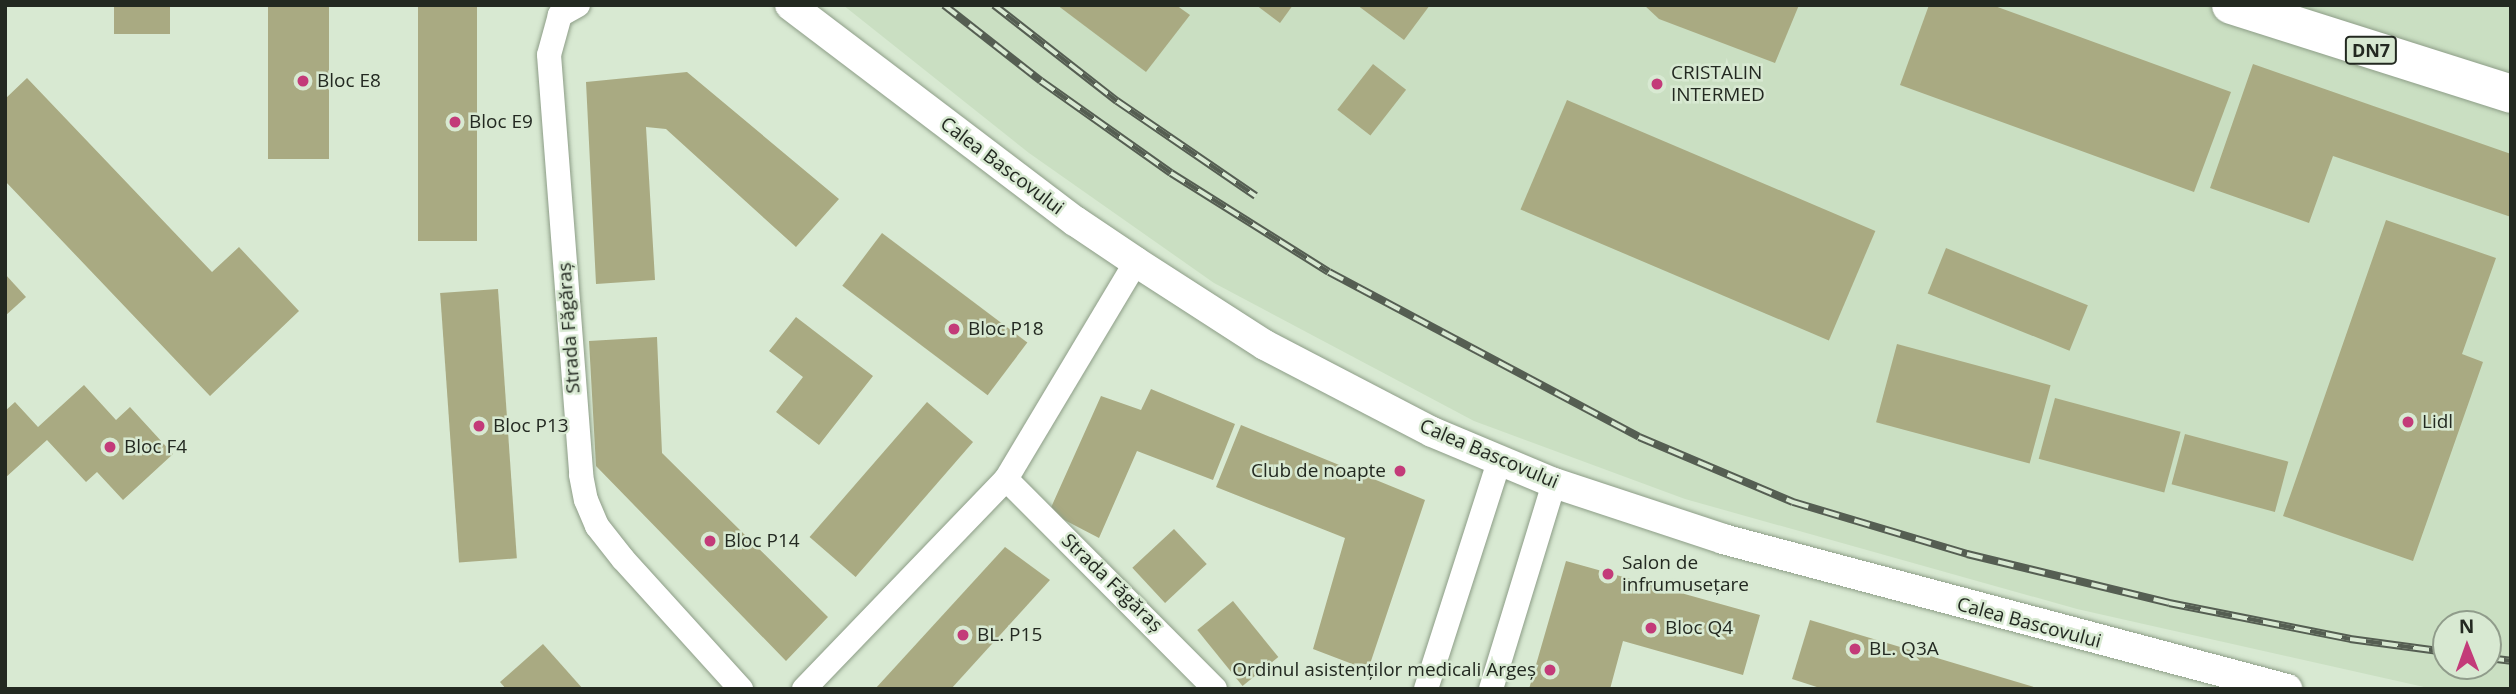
<!DOCTYPE html>
<html>
<head>
<meta charset="utf-8">
<style>
  body { margin:0 }
  #map { position:relative; width:2516px; height:694px; overflow:hidden; background:#d8e9d2; font-family:"Open Sans",sans-serif }
  div>[style] { position:absolute }
  [style*='--x'] { left:calc(var(--x)*1px); top:calc(var(--y)*1px); width:calc(var(--w)*1px); rotate:calc(var(--a)*1deg) }
  .built>* { inset:0; background:#cadfc2 }
  .building>* { inset:0; background:#a9aa82; transform-origin:0 0 }
  .roads { filter:drop-shadow(0 0 2px #8d9d87) drop-shadow(0 0 2px #8d9d87) }
  .minor>* { height:24px; margin:-12px; padding:0 12px; transform-origin:12px; border-radius:12px; background:#fff }
  .tertiary>* { height:30px; margin:-15px; padding:0 15px; transform-origin:15px; border-radius:15px; background:#fff }
  .primary>* { height:38px; margin:-19px; padding:0 19px; transform-origin:19px; border-radius:19px; background:#fff }
  .rail>* { height:8px; margin-top:-4px; transform-origin:0; background:repeating-linear-gradient(90deg,#d8e9d2 0 16px,#555e52 0 32px); box-sizing:border-box; border-block:2px solid #555e52 }
  .dots>* { width:19px; height:19px; translate:-50% -50%; box-sizing:border-box; border:4px solid #d8e9d2; border-radius:50% }
  span { translate:-50% -50%; white-space:nowrap; text-align:center; line-height:1.15; -webkit-text-stroke:5px #d8e9d2; paint-order:stroke }
  .shield-label span { padding:2px 5px; background:#d8e9d2; border:2px solid; border-radius:5px; -webkit-text-stroke-width:0 }
  .shield-label { font-size:18px; color:#232921; font-weight:700 }
  .poi-label { font-size:19px; color:#232921 }
  .left { translate:0 -50%; text-align:left }
  .right { translate:-100% -50%; text-align:right }
  .street-label { font-size:19px; color:#232921 }
  .frame { position:absolute; inset:0; border:7px solid #232921; pointer-events:none }
  .north { position:absolute; left:2432px; top:610px; width:70px; height:70px; box-sizing:border-box; background:#d8e9d2; border:2px solid #909c8b; border-radius:50%; rotate:359deg; font-size:19px; font-weight:700; line-height:28px; text-align:center; color:#232921 }
  .north::after { content:''; display:block; margin:auto; width:24px; height:32px; background:#c33b79; clip-path:polygon(50% 0,100% 100%,50% 72%,0 100%) }
</style>
</head>
<body>
<div id="map">
  <div class="built">
    <i style="clip-path:polygon(evenodd,843px 5px,2511px 5px,2511px 689px,2433px 689px,2077px 609px,1685px 499px,1474px 421px,1214px 283px,1029px 153px,843px 5px,2446px 624px,2488px 624px,2488px 666px,2446px 666px,2446px 624px)"></i>
  </div>
  <div class="building">
    <i style="left:114px;top:5px;width:56px;height:29px"></i>
    <i style="left:268px;top:5px;width:61px;height:154px"></i>
    <i style="left:418px;top:5px;width:59px;height:236px"></i>
    <i style="clip-path:polygon(1057px 5px,1176px 5px,1190px 15px,1146px 72px)"></i>
    <i style="clip-path:polygon(1256px 5px,1293px 5px,1280px 23px)"></i>
    <i style="clip-path:polygon(1357px 5px,1430px 5px,1404px 40px)"></i>
    <i style="clip-path:polygon(1644px 5px,1799px 5px,1775px 63px,1659px 19px)"></i>
    <i style="clip-path:polygon(1929px 5px,1992px 5px,2231px 92px,2194px 192px,1900px 85px)"></i>
    <i style="left:1373px;top:64px;width:42px;height:58px;rotate:38deg"></i>
    <i style="clip-path:polygon(2253px 64px,2511px 154px,2511px 217px,2333px 156px,2309px 223px,2210px 188px)"></i>
    <i style="clip-path:polygon(687px 72px,839px 199px,796px 247px,666px 129px,646px 127px,655px 280px,596px 284px,586px 82px)"></i>
    <i style="clip-path:polygon(27px 78px,212px 272px,239px 247px,299px 311px,210px 396px,5px 181px,5px 99px)"></i>
    <i style="left:1567px;top:100px;width:335px;height:119px;rotate:23deg"></i>
    <i style="clip-path:polygon(2386px 220px,2496px 258px,2462px 354px,2483px 362px,2413px 561px,2283px 516px)"></i>
    <i style="left:882px;top:233px;width:182px;height:66px;rotate:37deg"></i>
    <i style="left:1946px;top:248px;width:153px;height:49px;rotate:22deg"></i>
    <i style="clip-path:polygon(5px 274px,26px 297px,5px 316px)"></i>
    <i style="left:498px;top:289px;width:270px;height:58px;rotate:86deg"></i>
    <i style="clip-path:polygon(796px 317px,873px 376px,819px 445px,776px 412px,803px 377px,769px 351px)"></i>
    <i style="clip-path:polygon(657px 337px,662px 453px,828px 617px,786px 661px,596px 466px,589px 341px)"></i>
    <i style="left:1897px;top:344px;width:159px;height:81px;rotate:15deg"></i>
    <i style="clip-path:polygon(84px 385px,116px 420px,130px 407px,173px 454px,123px 500px,97px 472px,86px 482px,47px 440px,5px 478px,5px 411px,15px 402px,38px 427px)"></i>
    <i style="clip-path:polygon(1151px 389px,1235px 424px,1213px 480px,1137px 451px,1099px 538px,1049px 512px,1101px 396px,1141px 410px)"></i>
    <i style="left:2055px;top:398px;width:130px;height:63px;rotate:15deg"></i>
    <i style="left:927px;top:402px;width:61px;height:179px;rotate:41deg"></i>
    <i style="clip-path:polygon(1241px 425px,1425px 500px,1368px 670px,1313px 649px,1345px 538px,1216px 487px)"></i>
    <i style="left:2185px;top:434px;width:107px;height:52px;rotate:15deg"></i>
    <i style="left:1174px;top:529px;width:48px;height:57px;rotate:47deg"></i>
    <i style="clip-path:polygon(1005px 547px,1050px 580px,951px 689px,875px 689px)"></i>
    <i style="clip-path:polygon(1566px 561px,1760px 615px,1743px 675px,1623px 641px,1610px 689px,1529px 689px)"></i>
    <i style="left:1233px;top:601px;width:72px;height:46px;rotate:51deg"></i>
    <i style="clip-path:polygon(1810px 620px,2037px 688px,2036px 689px,1823px 689px,1792px 679px)"></i>
    <i style="clip-path:polygon(543px 644px,583px 689px,506px 689px,500px 682px)"></i>
  </div>
  <div class="roads">
    <div class="minor">
      <i style="--x:578;--y:5;--w:21;--a:151"></i>
      <i style="--x:560;--y:15;--w:41;--a:105.4"></i>
      <i style="--x:549;--y:55;--w:421;--a:85.6"></i>
      <i style="--x:581;--y:475;--w:25;--a:79"></i>
      <i style="--x:586;--y:500;--w:28;--a:67"></i>
      <i style="--x:597;--y:526;--w:42;--a:51.8"></i>
      <i style="--x:623;--y:559;--w:176;--a:47.8"></i>
      <i style="--x:1136;--y:262;--w:253;--a:120.9"></i>
      <i style="--x:1006;--y:479;--w:296;--a:45.1"></i>
      <i style="--x:804;--y:689;--w:291;--a:-46.1"></i>
      <i style="--x:1426;--y:689;--w:238;--a:-72.2"></i>
      <i style="--x:1491;--y:689;--w:215;--a:-73"></i>
    </div>
    <div class="tertiary">
      <i style="--x:790;--y:5;--w:358;--a:37.2"></i>
      <i style="--x:1075;--y:221;--w:73;--a:33.9"></i>
      <i style="--x:1136;--y:262;--w:153;--a:32.8"></i>
      <i style="--x:1265;--y:345;--w:188;--a:27.5"></i>
      <i style="--x:1432;--y:432;--w:132;--a:22.7"></i>
      <i style="--x:1554;--y:483;--w:178;--a:18.3"></i>
      <i style="--x:1723;--y:539;--w:584;--a:14.89"></i>
    </div>
    <div class="primary">
      <i style="--x:2231;--y:5;--w:294;--a:17.6"></i>
    </div>
  </div>
  <div class="rail">
    <i style="--x:944;--y:5;--w:123;--a:38.1"></i>
    <i style="--x:1041;--y:81;--w:159;--a:35.3"></i>
    <i style="--x:1171;--y:173;--w:186;--a:32.1"></i>
    <i style="--x:1329;--y:272;--w:351;--a:28"></i>
    <i style="--x:1639;--y:437;--w:167;--a:22.9"></i>
    <i style="--x:1793;--y:502;--w:182;--a:16.6"></i>
    <i style="--x:1967;--y:554;--w:208;--a:13.6"></i>
    <i style="--x:2169;--y:603;--w:185;--a:11.2"></i>
    <i style="--x:2350;--y:639;--w:97;--a:7.7"></i>
    <i style="--x:994;--y:5;--w:156;--a:38"></i>
    <i style="--x:1117;--y:101;--w:168;--a:34.4"></i>
    <i style="--x:2488;--y:658;--w:23;--a:7"></i>
  </div>
  <div class="dots">
    <i style="left:303px;top:81px;background:#c33b79"></i>
    <i style="left:1657px;top:84px;background:#c33b79"></i>
    <i style="left:455px;top:122px;background:#c33b79"></i>
    <i style="left:954px;top:329px;background:#c33b79"></i>
    <i style="left:2408px;top:422px;background:#c33b79"></i>
    <i style="left:479px;top:426px;background:#c33b79"></i>
    <i style="left:110px;top:447px;background:#c33b79"></i>
    <i style="left:1400px;top:471px;background:#c33b79"></i>
    <i style="left:710px;top:541px;background:#c33b79"></i>
    <i style="left:1608px;top:574px;background:#c33b79"></i>
    <i style="left:1651px;top:628px;background:#c33b79"></i>
    <i style="left:963px;top:635px;background:#c33b79"></i>
    <i style="left:1855px;top:649px;background:#c33b79"></i>
    <i style="left:1550px;top:670px;background:#c33b79"></i>
  </div>
  <div class="shield-label">
    <span style="left:2371px;top:50px">DN7</span>
  </div>
  <div class="poi-label">
    <span class="left" style="left:1671px;top:84px">CRISTALIN<br>INTERMED</span>
    <span class="left" style="left:317px;top:81px">Bloc E8</span>
    <span class="left" style="left:469px;top:122px">Bloc E9</span>
    <span class="left" style="left:968px;top:329px">Bloc P18</span>
    <span class="left" style="left:2422px;top:422px">Lidl</span>
    <span class="left" style="left:493px;top:426px">Bloc P13</span>
    <span class="left" style="left:124px;top:447px">Bloc F4</span>
    <span class="right" style="left:1386px;top:471px">Club de noapte</span>
    <span class="left" style="left:724px;top:541px">Bloc P14</span>
    <span class="left" style="left:1622px;top:574px">Salon de<br>infrumusețare</span>
    <span class="left" style="left:1665px;top:628px">Bloc Q4</span>
    <span class="left" style="left:977px;top:635px">BL. P15</span>
    <span class="left" style="left:1869px;top:649px">BL. Q3A</span>
    <span class="right" style="left:1536px;top:670px">Ordinul asistenților medicali Argeș</span>
  </div>
  <div class="street-label">
    <span style="left:1002px;top:166px;rotate:37deg">Calea Bascovului</span>
    <span style="left:569px;top:328px;rotate:-94deg">Strada Făgăraș</span>
    <span style="left:1489px;top:454px;rotate:23deg">Calea Bascovului</span>
    <span style="left:1112px;top:583px;rotate:44deg">Strada Făgăraș</span>
    <span style="left:2029px;top:623px;rotate:15deg">Calea Bascovului</span>
  </div>
  <div class="frame"></div>
  <div class="north">N</div>
</div>
</body>
</html>
